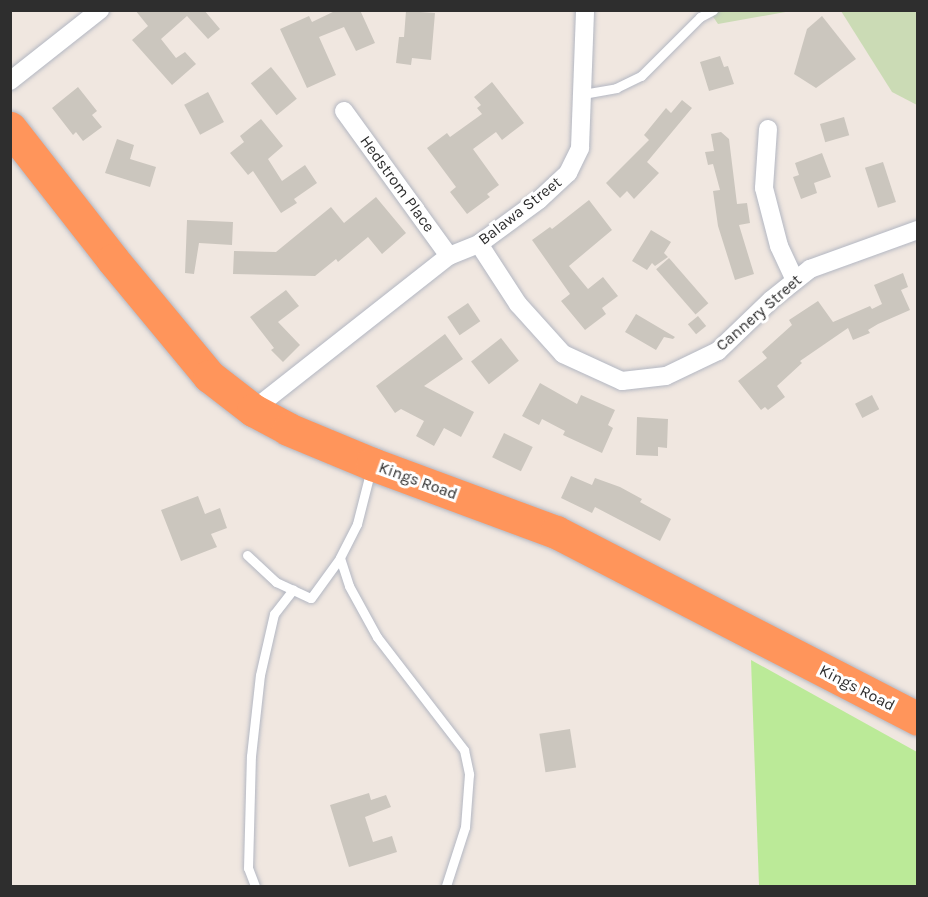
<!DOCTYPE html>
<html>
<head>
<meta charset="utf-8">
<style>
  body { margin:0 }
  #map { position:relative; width:928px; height:897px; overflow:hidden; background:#f0e7e0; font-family:Karla,sans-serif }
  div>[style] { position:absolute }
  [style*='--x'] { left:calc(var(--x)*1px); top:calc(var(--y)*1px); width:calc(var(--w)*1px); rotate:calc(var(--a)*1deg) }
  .green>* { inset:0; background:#bbea98 }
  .cemetery>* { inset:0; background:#cbdbb5 }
  .building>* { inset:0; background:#cbc6be; transform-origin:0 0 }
  .roads { filter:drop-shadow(0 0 2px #b3b7c2) drop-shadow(0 0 2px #b3b7c2) }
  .lane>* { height:9px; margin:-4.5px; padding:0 4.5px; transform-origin:4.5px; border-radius:4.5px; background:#fff }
  .street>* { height:18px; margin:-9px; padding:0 9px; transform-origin:9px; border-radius:9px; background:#fff }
  .highway>* { height:33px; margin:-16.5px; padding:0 16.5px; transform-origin:16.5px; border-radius:16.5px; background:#ff955b }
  span { translate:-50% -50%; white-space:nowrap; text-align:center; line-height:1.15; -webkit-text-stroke:6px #fff; paint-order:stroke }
  .street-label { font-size:16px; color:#2e2e2e }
  .frame { position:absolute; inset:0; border:12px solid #2e2e2e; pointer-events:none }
</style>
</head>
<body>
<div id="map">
  <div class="green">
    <i style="clip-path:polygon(751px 660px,917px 752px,917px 886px,759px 886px)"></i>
  </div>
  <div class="cemetery">
    <i style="clip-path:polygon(709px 11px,791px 11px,718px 24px)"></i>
    <i style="clip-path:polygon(841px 11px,917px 11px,917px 105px,892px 92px)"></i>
  </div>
  <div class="building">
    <i style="clip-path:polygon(135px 10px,204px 10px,220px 29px,208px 39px,187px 16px,161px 39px,176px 58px,185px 52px,196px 64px,172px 85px,132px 40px,148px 26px)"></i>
    <i style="clip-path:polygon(337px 10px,360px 10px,375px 43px,356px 51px,344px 27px,319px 37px,336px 75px,307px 88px,280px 29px,309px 16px,312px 22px)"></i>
    <i style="clip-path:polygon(406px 11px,435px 13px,431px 60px,412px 58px,411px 65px,396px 63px,399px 37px,404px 37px)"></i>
    <i style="clip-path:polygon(822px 16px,856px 59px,816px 88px,794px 74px,807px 29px)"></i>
    <i style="clip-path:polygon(720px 56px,724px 67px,728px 66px,734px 84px,709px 91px,700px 62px)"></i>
    <i style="left:271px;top:67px;width:41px;height:26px;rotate:51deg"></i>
    <i style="clip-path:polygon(492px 82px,524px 123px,502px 140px,496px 132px,473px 149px,499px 185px,487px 194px,490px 197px,467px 214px,450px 192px,456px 187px,427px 148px,447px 133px,450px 137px,482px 114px,477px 108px,481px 105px,474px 97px)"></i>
    <i style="clip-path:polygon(78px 87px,97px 111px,92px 115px,102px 127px,83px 141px,76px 132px,73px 135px,52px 108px)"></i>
    <i style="left:208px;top:92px;width:34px;height:27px;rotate:62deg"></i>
    <i style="clip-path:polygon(682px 100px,692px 108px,647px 162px,659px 173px,634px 199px,627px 191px,620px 198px,606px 183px,649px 140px,644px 135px,666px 108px,671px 113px)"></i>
    <i style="left:844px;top:117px;width:19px;height:25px;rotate:74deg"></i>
    <i style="clip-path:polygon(261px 119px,283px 146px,268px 159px,282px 181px,305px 165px,317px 183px,294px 199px,297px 203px,281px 213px,253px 171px,248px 175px,230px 153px,244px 142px,240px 136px)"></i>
    <i style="clip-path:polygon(721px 132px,729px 139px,737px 204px,747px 203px,750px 223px,739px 225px,754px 274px,735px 280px,718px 226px,713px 191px,720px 190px,713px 164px,708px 165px,705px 152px,714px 151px,711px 134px)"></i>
    <i style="clip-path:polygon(117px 139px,134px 145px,130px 159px,156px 167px,150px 187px,105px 173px)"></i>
    <i style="clip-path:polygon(822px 153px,831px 177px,814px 183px,817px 193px,801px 199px,793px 177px,799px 175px,795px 163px)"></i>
    <i style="left:883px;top:162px;width:42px;height:19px;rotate:72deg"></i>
    <i style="clip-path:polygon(376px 197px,406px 233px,382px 254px,368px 237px,338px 262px,336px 259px,315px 276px,233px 274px,234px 251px,276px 252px,331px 207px,344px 223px)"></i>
    <i style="clip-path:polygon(589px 200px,612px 230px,569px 266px,588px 289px,603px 277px,618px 296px,602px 308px,606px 314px,585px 330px,561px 301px,570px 294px,532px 240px,550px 227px,552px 229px)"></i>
    <i style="clip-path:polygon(187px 220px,233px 222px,232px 245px,199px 243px,194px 274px,185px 273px)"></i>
    <i style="clip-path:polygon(651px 230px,671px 242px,664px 253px,668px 257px,655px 266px,652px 263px,647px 270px,632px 261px)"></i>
    <i style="left:669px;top:258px;width:60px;height:17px;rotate:49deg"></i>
    <i style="clip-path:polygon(903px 273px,908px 287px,901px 290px,910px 310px,878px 324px,868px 330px,870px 333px,853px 340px,848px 328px,800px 361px,802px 363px,777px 386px,785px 397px,768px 410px,765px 407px,761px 410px,738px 381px,767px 358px,762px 352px,792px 325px,789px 320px,818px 301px,833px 322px,870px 306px,872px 309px,882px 304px,874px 285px)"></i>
    <i style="clip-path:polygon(286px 290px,299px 306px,278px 322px,300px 345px,283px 362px,271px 350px,274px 348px,250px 317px)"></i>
    <i style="left:468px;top:303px;width:22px;height:25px;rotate:56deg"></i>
    <i style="clip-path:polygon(636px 314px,675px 337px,673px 339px,664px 337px,656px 350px,625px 332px)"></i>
    <i style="left:698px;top:316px;width:13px;height:13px;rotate:51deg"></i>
    <i style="clip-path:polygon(445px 334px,463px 359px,424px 386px,474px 412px,461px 437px,444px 428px,434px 446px,416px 436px,424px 421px,401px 409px,395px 413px,376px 386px)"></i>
    <i style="left:501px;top:338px;width:29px;height:38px;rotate:52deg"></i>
    <i style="clip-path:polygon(540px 383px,577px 404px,581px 395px,615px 410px,608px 425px,613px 428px,602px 453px,563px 435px,565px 431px,542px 419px,539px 425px,522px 416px)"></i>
    <i style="left:872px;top:395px;width:16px;height:19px;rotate:63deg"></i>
    <i style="clip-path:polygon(637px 417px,668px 419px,667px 448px,658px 447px,658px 456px,636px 455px)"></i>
    <i style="left:504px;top:433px;width:32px;height:27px;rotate:26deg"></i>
    <i style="clip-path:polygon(571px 476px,592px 485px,595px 478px,620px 487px,642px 499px,640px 502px,671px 519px,660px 541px,595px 507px,592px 513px,561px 498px)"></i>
    <i style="clip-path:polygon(198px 496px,205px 514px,220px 508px,227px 528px,211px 534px,217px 547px,181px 561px,161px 510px)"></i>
    <i style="left:570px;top:729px;width:39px;height:31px;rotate:81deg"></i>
    <i style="clip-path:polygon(369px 793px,371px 800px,386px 795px,391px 807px,365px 817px,373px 842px,392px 836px,397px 852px,349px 867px,330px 805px)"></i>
  </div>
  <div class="roads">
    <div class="lane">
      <i style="--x:583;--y:94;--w:34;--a:-10"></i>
      <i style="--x:616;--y:88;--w:28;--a:-26"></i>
      <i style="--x:641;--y:76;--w:83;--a:-45"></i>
      <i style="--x:700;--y:17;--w:15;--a:-28"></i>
      <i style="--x:371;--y:469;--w:57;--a:104.3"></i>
      <i style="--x:357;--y:524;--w:38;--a:117"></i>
      <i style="--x:340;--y:558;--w:29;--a:72"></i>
      <i style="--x:349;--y:586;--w:58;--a:61.2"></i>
      <i style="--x:377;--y:637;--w:143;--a:52.4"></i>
      <i style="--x:464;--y:750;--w:25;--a:78"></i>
      <i style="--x:469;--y:774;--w:53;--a:94.3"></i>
      <i style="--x:465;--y:827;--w:62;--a:107.9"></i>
      <i style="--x:247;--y:555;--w:40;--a:43"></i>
      <i style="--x:276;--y:582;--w:38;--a:25"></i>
      <i style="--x:311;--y:598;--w:49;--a:-54.1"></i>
      <i style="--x:255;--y:886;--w:19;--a:-111"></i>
      <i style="--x:248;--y:868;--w:112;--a:-88.5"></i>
      <i style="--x:251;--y:756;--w:81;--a:-83.7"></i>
      <i style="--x:260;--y:675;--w:63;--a:-77.1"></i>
      <i style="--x:274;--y:614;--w:31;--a:-52"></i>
    </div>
    <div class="street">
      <i style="--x:10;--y:81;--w:115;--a:-38.3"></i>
      <i style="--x:344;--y:111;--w:179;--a:54.1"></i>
      <i style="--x:768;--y:129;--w:59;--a:93.9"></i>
      <i style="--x:764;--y:188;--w:60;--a:75.5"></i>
      <i style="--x:779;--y:246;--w:38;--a:65"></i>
      <i style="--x:479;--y:244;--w:72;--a:57"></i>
      <i style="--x:518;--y:304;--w:67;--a:48"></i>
      <i style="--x:563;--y:354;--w:65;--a:24.6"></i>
      <i style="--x:622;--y:381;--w:44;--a:-6.5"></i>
      <i style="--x:666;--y:376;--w:58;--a:-25.7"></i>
      <i style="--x:718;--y:351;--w:74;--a:-43.9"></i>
      <i style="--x:771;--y:300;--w:50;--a:-38.5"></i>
      <i style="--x:810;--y:269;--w:115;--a:-19.9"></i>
      <i style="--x:253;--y:410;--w:249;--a:-38.2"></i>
      <i style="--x:449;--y:256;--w:32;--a:-22"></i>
      <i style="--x:479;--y:244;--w:74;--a:-36.3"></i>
      <i style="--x:539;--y:200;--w:40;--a:-43"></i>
      <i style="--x:568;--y:173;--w:28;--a:-64"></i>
      <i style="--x:580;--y:148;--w:138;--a:-87.9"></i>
    </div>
    <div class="highway">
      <i style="--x:10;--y:128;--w:167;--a:52"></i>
      <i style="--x:113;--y:260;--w:151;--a:50.4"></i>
      <i style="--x:209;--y:376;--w:56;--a:37.7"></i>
      <i style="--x:253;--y:410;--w:40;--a:28"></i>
      <i style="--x:288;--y:429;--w:91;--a:22.6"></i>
      <i style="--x:372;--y:464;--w:196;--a:20.3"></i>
      <i style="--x:556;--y:532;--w:407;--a:27.3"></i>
    </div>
  </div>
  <div class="street-label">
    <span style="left:397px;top:184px;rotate:54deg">Hedstrom Place</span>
    <span style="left:520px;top:211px;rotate:-38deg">Balawa Street</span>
    <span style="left:759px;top:313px;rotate:-41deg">Cannery Street</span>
    <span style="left:418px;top:481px;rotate:20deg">Kings Road</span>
    <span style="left:857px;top:688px;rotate:27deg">Kings Road</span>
  </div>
  <div class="frame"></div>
</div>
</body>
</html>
